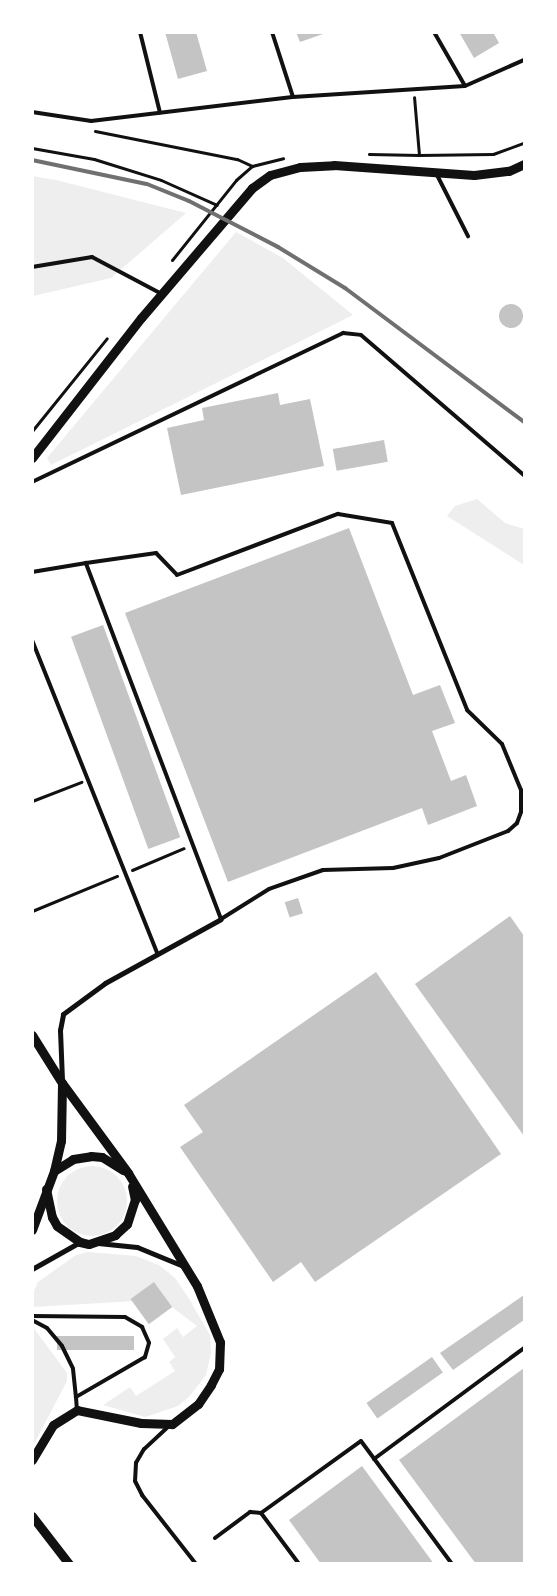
<!DOCTYPE html>
<html>
<head>
<meta charset="utf-8">
<style>
  body { margin:0 }
  #map { position:relative; width:557px; height:1596px; overflow:hidden; background:#fff; font-family:Manrope,sans-serif }
  div>[style] { position:absolute }
  [style*='--x'] { left:calc(var(--x)*1px); top:calc(var(--y)*1px); width:calc(var(--w)*1px); rotate:calc(var(--a)*1deg) }
  .green>* { inset:0; background:#eee }
  .round { border-radius:50% }
  .building>* { inset:0; background:#c4c4c4; transform-origin:0 0 }
  .path>* { height:3px; margin:-1.5px; padding:0 1.5px; transform-origin:1.5px; border-radius:1.5px; background:#111 }
  .service>* { height:4px; margin:-2px; padding:0 2px; transform-origin:2px; border-radius:2px; background:#111 }
  .minor>* { height:5px; margin:-2.5px; padding:0 2.5px; transform-origin:2.5px; border-radius:2.5px; background:#111 }
  .tertiary>* { height:9px; margin:-4.5px; padding:0 4.5px; transform-origin:4.5px; border-radius:4.5px; background:#111 }
  .rail>* { height:4px; margin:-2px; padding:0 2px; transform-origin:2px; border-radius:2px; background:#707070 }
  span { translate:-50% -50%; white-space:nowrap; text-align:center; line-height:1.15; -webkit-text-stroke:4.5px #fff; paint-order:stroke }
  .frame { position:absolute; inset:0; border:34px solid #fff; pointer-events:none }
</style>
</head>
<body>
<div id="map">
  <div class="green">
    <i style="clip-path:polygon(32px 176px,56px 180px,186px 213px,111px 278px,33px 296px)"></i>
    <i style="clip-path:polygon(236px 232px,283px 258px,353px 315px,51px 465px,47px 458px)"></i>
    <i style="clip-path:polygon(477px 499px,505px 523px,524px 529px,524px 565px,447px 516px,455px 506px)"></i>
    <i class="round" style="left:57px;top:1166px;width:70px;height:70px"></i>
    <i style="clip-path:polygon(88px 1252px,136px 1256px,159px 1265px,175px 1278px,188px 1297px,210px 1335px,211px 1353px,206px 1375px,189px 1397px,178px 1406px,145px 1417px,103px 1405px,130px 1387px,136px 1396px,175px 1371px,169px 1362px,175px 1357px,163px 1339px,177px 1328px,183px 1337px,197px 1326px,172px 1307px,154px 1282px,131px 1300px,136px 1301px,33px 1307px,33px 1293px,38px 1282px,76px 1255px)"></i>
    <i style="clip-path:polygon(33px 1327px,67px 1373px,67px 1381px,33px 1446px)"></i>
  </div>
  <div class="building">
    <i style="clip-path:polygon(165px 32px,196px 32px,207px 71px,178px 79px)"></i>
    <i style="clip-path:polygon(296px 32px,326px 32px,326px 33px,300px 42px)"></i>
    <i style="clip-path:polygon(459px 32px,493px 32px,499px 43px,474px 58px)"></i>
    <i class="round" style="left:499px;top:304px;width:24px;height:24px"></i>
    <i style="clip-path:polygon(278px 393px,280px 405px,310px 399px,324px 466px,181px 495px,167px 428px,204px 420px,202px 408px)"></i>
    <i style="left:384px;top:440px;width:22px;height:52px;rotate:80deg"></i>
    <i style="clip-path:polygon(349px 528px,413px 695px,440px 685px,455px 723px,432px 731px,451px 781px,466px 775px,477px 806px,428px 825px,422px 808px,228px 882px,125px 613px)"></i>
    <i style="left:103px;top:625px;width:226px;height:34px;rotate:70deg"></i>
    <i style="left:298px;top:898px;width:16px;height:14px;rotate:72deg"></i>
    <i style="clip-path:polygon(510px 916px,524px 936px,524px 1136px,415px 984px)"></i>
    <i style="clip-path:polygon(376px 972px,501px 1154px,315px 1282px,301px 1262px,273px 1282px,180px 1147px,203px 1132px,184px 1105px)"></i>
    <i style="left:154px;top:1282px;width:31px;height:29px;rotate:54deg"></i>
    <i style="clip-path:polygon(524px 1295px,524px 1320px,453px 1370px,440px 1353px)"></i>
    <i style="left:134px;top:1336px;width:14px;height:77px;rotate:90deg"></i>
    <i style="left:432px;top:1357px;width:19px;height:80px;rotate:55deg"></i>
    <i style="clip-path:polygon(524px 1368px,524px 1564px,476px 1564px,399px 1460px)"></i>
    <i style="clip-path:polygon(362px 1466px,434px 1564px,321px 1564px,289px 1520px)"></i>
  </div>
  <div class="path">
    <i style="--x:95;--y:131;--w:145;--a:11.2"></i>
    <i style="--x:237;--y:159;--w:17;--a:25"></i>
    <i style="--x:32;--y:148;--w:63;--a:10.1"></i>
    <i style="--x:94;--y:159;--w:70;--a:17.4"></i>
    <i style="--x:161;--y:180;--w:61;--a:24.1"></i>
    <i style="--x:369;--y:154;--w:50;--a:1.1"></i>
    <i style="--x:419;--y:155;--w:58;--a:-94.9"></i>
    <i style="--x:419;--y:155;--w:74;--a:-0.8"></i>
    <i style="--x:493;--y:154;--w:33;--a:-20"></i>
    <i style="--x:172;--y:260;--w:102;--a:-51.3"></i>
    <i style="--x:236;--y:180;--w:21;--a:-41"></i>
    <i style="--x:252;--y:166;--w:32;--a:-14"></i>
    <i style="--x:32;--y:431;--w:119;--a:-51.1"></i>
    <i style="--x:32;--y:801;--w:53;--a:-21.2"></i>
    <i style="--x:132;--y:870;--w:56;--a:-22.9"></i>
    <i style="--x:32;--y:911;--w:92;--a:-22.4"></i>
  </div>
  <div class="service">
    <i style="--x:140;--y:32;--w:83;--a:76.1"></i>
    <i style="--x:272;--y:32;--w:68;--a:72.1"></i>
    <i style="--x:434;--y:32;--w:62;--a:60.1"></i>
    <i style="--x:32;--y:112;--w:60;--a:8.7"></i>
    <i style="--x:91;--y:121;--w:203;--a:-6.8"></i>
    <i style="--x:293;--y:97;--w:172;--a:-3.7"></i>
    <i style="--x:465;--y:86;--w:64;--a:-23.8"></i>
    <i style="--x:436;--y:173;--w:71;--a:63.1"></i>
    <i style="--x:32;--y:267;--w:61;--a:-9.5"></i>
    <i style="--x:92;--y:257;--w:79;--a:27.9"></i>
    <i style="--x:32;--y:482;--w:345;--a:-25.6"></i>
    <i style="--x:343;--y:333;--w:18;--a:6"></i>
    <i style="--x:361;--y:335;--w:215;--a:40.7"></i>
    <i style="--x:32;--y:572;--w:55;--a:-9.5"></i>
    <i style="--x:86;--y:563;--w:71;--a:-8.1"></i>
    <i style="--x:156;--y:553;--w:30;--a:46"></i>
    <i style="--x:177;--y:575;--w:172;--a:-20.8"></i>
    <i style="--x:338;--y:514;--w:55;--a:9.5"></i>
    <i style="--x:392;--y:523;--w:201;--a:68.1"></i>
    <i style="--x:467;--y:710;--w:49;--a:44.2"></i>
    <i style="--x:502;--y:744;--w:50;--a:67.6"></i>
    <i style="--x:521;--y:790;--w:22;--a:90"></i>
    <i style="--x:521;--y:812;--w:12;--a:110"></i>
    <i style="--x:517;--y:823;--w:12;--a:138"></i>
    <i style="--x:508;--y:831;--w:74;--a:158.6"></i>
    <i style="--x:439;--y:858;--w:47;--a:167.7"></i>
    <i style="--x:393;--y:868;--w:70;--a:178.4"></i>
    <i style="--x:323;--y:870;--w:57;--a:160.6"></i>
    <i style="--x:269;--y:889;--w:57;--a:148"></i>
    <i style="--x:221;--y:919;--w:381;--a:-110.8"></i>
    <i style="--x:32;--y:640;--w:336;--a:68.2"></i>
    <i style="--x:32;--y:1316;--w:93;--a:0.6"></i>
    <i style="--x:125;--y:1317;--w:20;--a:30"></i>
    <i style="--x:142;--y:1327;--w:17;--a:66"></i>
    <i style="--x:149;--y:1343;--w:15;--a:106"></i>
    <i style="--x:145;--y:1357;--w:80;--a:149.9"></i>
    <i style="--x:76;--y:1397;--w:13;--a:86"></i>
    <i style="--x:32;--y:1320;--w:17;--a:28"></i>
    <i style="--x:47;--y:1328;--w:23;--a:50"></i>
    <i style="--x:62;--y:1346;--w:25;--a:64"></i>
    <i style="--x:73;--y:1369;--w:28;--a:84"></i>
    <i style="--x:170;--y:1425;--w:35;--a:137"></i>
    <i style="--x:144;--y:1449;--w:16;--a:120"></i>
    <i style="--x:136;--y:1463;--w:18;--a:93"></i>
    <i style="--x:135;--y:1481;--w:16;--a:63"></i>
    <i style="--x:142;--y:1495;--w:88;--a:52"></i>
    <i style="--x:374;--y:1459;--w:187;--a:-36.5"></i>
    <i style="--x:261;--y:1513;--w:123;--a:-35.8"></i>
    <i style="--x:361;--y:1441;--w:153;--a:53.5"></i>
    <i style="--x:215;--y:1538;--w:44;--a:-36.6"></i>
    <i style="--x:250;--y:1512;--w:11;--a:5"></i>
    <i style="--x:261;--y:1513;--w:64;--a:53.3"></i>
  </div>
  <div class="minor">
    <i style="--x:62;--y:1080;--w:50;--a:-92.3"></i>
    <i style="--x:60;--y:1030;--w:16;--a:-79"></i>
    <i style="--x:63;--y:1014;--w:52;--a:-36.4"></i>
    <i style="--x:105;--y:983;--w:132;--a:-28.9"></i>
    <i style="--x:98;--y:1243;--w:39;--a:6"></i>
    <i style="--x:137;--y:1247;--w:50;--a:22.4"></i>
    <i style="--x:32;--y:1269;--w:55;--a:-29.4"></i>
  </div>
  <div class="tertiary">
    <i style="--x:32;--y:458;--w:177;--a:-52.1"></i>
    <i style="--x:141;--y:318;--w:171;--a:-49.5"></i>
    <i style="--x:252;--y:188;--w:22;--a:-36"></i>
    <i style="--x:270;--y:175;--w:31;--a:-15"></i>
    <i style="--x:300;--y:167;--w:34;--a:-3"></i>
    <i style="--x:334;--y:165;--w:140;--a:4.1"></i>
    <i style="--x:474;--y:175;--w:35;--a:-7"></i>
    <i style="--x:509;--y:171;--w:17;--a:-25"></i>
    <i style="--x:32;--y:1035;--w:57;--a:58"></i>
    <i style="--x:62;--y:1083;--w:112;--a:53.7"></i>
    <i style="--x:128;--y:1173;--w:132;--a:58.6"></i>
    <i style="--x:197;--y:1286;--w:61;--a:67.7"></i>
    <i style="--x:220;--y:1342;--w:27;--a:92"></i>
    <i style="--x:219;--y:1369;--w:18;--a:117"></i>
    <i style="--x:211;--y:1385;--w:23;--a:124"></i>
    <i style="--x:198;--y:1404;--w:33;--a:142"></i>
    <i style="--x:172;--y:1424;--w:31;--a:-178"></i>
    <i style="--x:141;--y:1423;--w:65;--a:-168.5"></i>
    <i style="--x:77;--y:1410;--w:28;--a:148"></i>
    <i style="--x:53;--y:1425;--w:41;--a:121"></i>
    <i style="--x:54;--y:1171;--w:22;--a:-32"></i>
    <i style="--x:73;--y:1159;--w:18;--a:-9"></i>
    <i style="--x:91;--y:1156;--w:11;--a:5"></i>
    <i style="--x:102;--y:1157;--w:25;--a:32"></i>
    <i style="--x:46;--y:1189;--w:29;--a:78"></i>
    <i style="--x:52;--y:1217;--w:10;--a:61"></i>
    <i style="--x:57;--y:1226;--w:28;--a:35"></i>
    <i style="--x:80;--y:1242;--w:9;--a:13"></i>
    <i style="--x:89;--y:1244;--w:28;--a:-19"></i>
    <i style="--x:115;--y:1235;--w:16;--a:-43"></i>
    <i style="--x:127;--y:1224;--w:25;--a:-72"></i>
    <i style="--x:135;--y:1200;--w:14;--a:-102"></i>
    <i style="--x:32;--y:1230;--w:63;--a:-69.6"></i>
    <i style="--x:54;--y:1171;--w:31;--a:-77"></i>
    <i style="--x:61;--y:1141;--w:58;--a:-89"></i>
    <i style="--x:32;--y:1516;--w:61;--a:52.4"></i>
  </div>
  <div class="rail">
    <i style="--x:32;--y:160;--w:117;--a:11.8"></i>
    <i style="--x:147;--y:184;--w:45;--a:22"></i>
    <i style="--x:189;--y:201;--w:100;--a:27.3"></i>
    <i style="--x:278;--y:247;--w:79;--a:31.5"></i>
    <i style="--x:345;--y:288;--w:224;--a:36.8"></i>
  </div>
  <div class="frame"></div>
</div>
</body>
</html>
